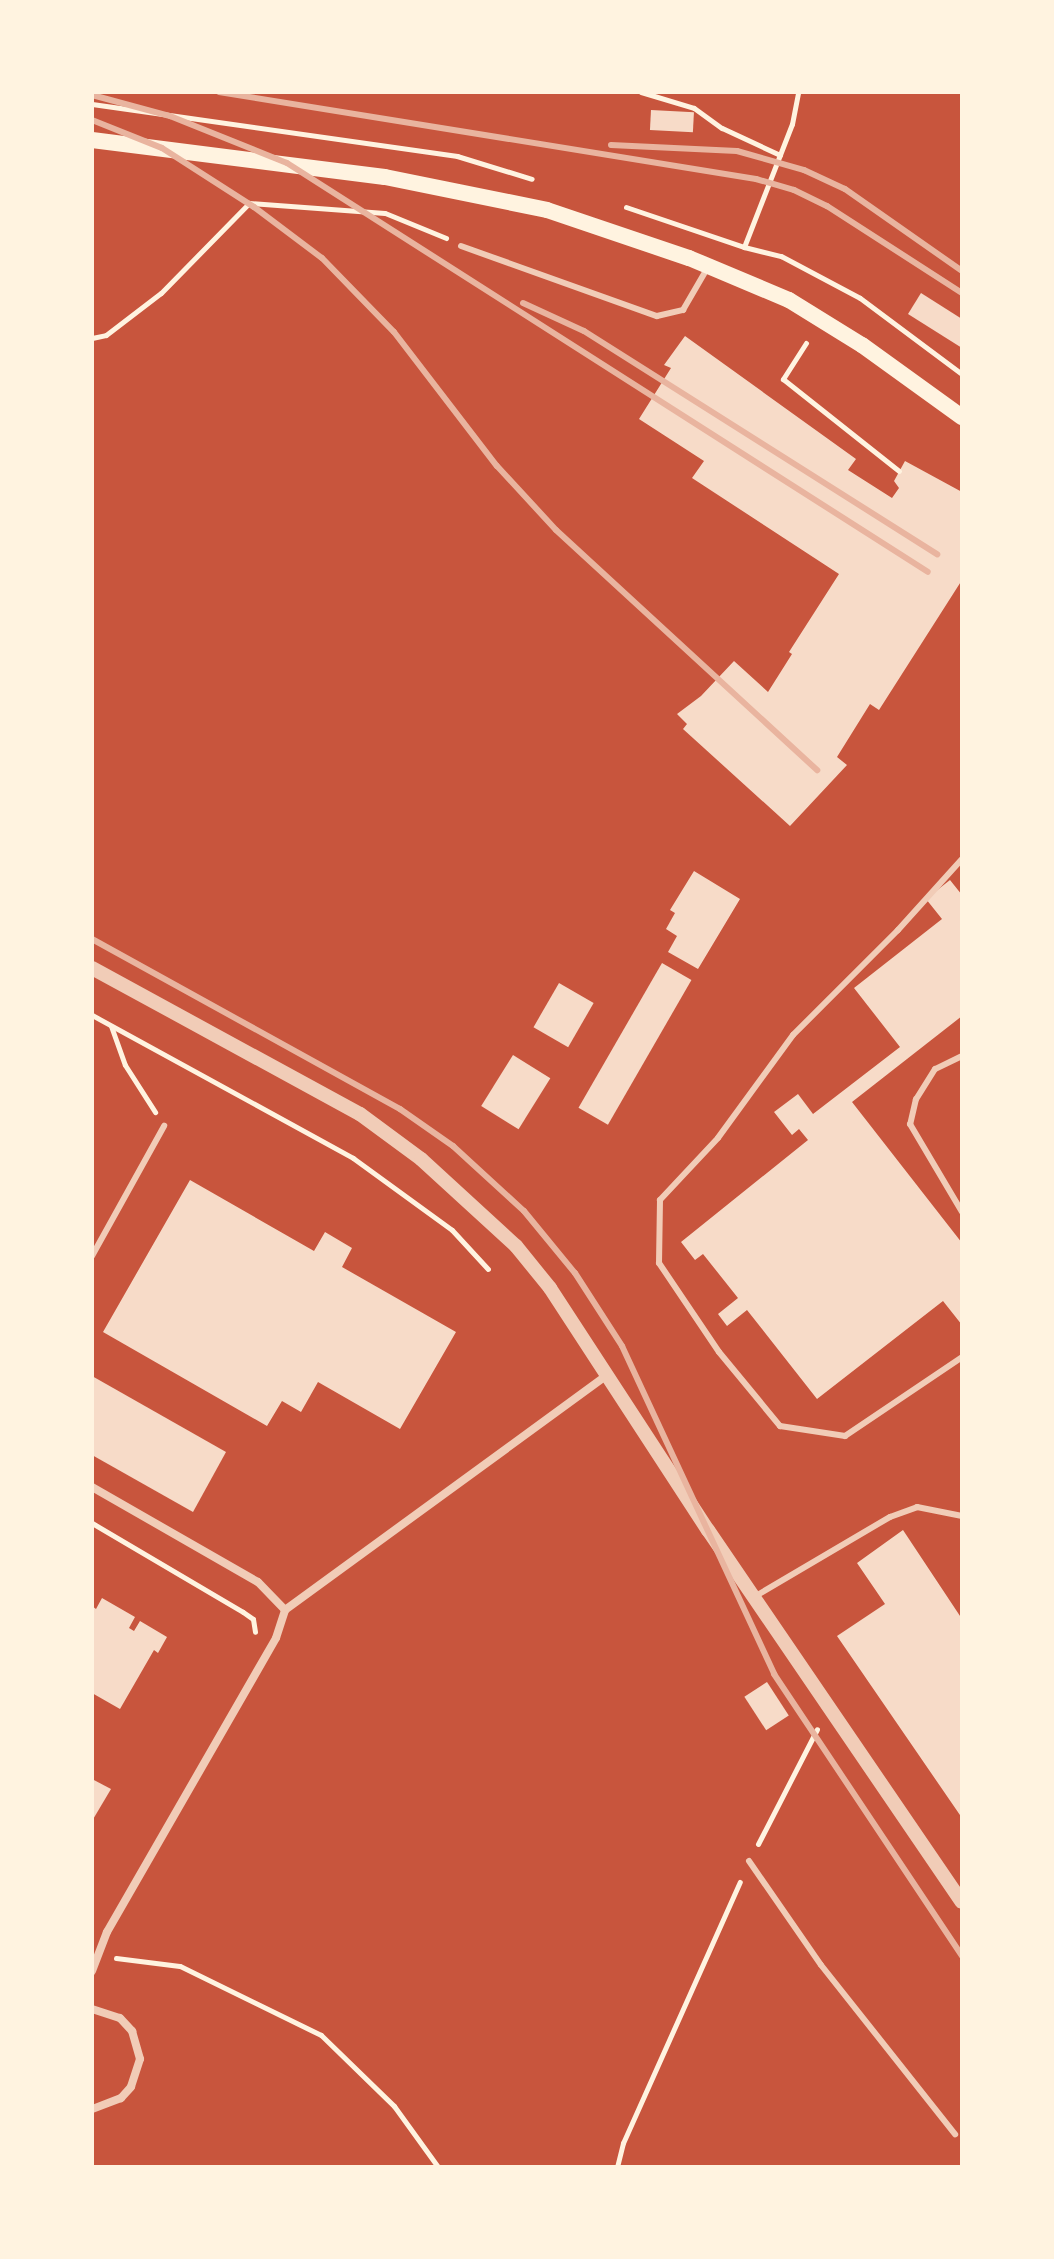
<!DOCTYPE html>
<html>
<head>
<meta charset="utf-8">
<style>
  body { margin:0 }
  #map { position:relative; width:1054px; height:2259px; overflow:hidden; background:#c8553d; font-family:Lora,serif }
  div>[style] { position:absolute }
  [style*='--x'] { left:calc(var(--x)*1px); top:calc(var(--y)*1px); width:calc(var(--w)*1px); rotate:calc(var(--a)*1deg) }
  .building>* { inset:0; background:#f7dbc8; transform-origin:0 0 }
  .path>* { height:5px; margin:-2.5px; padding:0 2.5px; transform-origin:2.5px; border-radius:2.5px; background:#fff3e0 }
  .service>* { height:6px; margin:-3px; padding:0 3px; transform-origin:3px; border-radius:3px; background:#f1ccb7 }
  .minor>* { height:8px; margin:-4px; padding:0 4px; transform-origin:4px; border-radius:4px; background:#f1ccb7 }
  .tertiary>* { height:14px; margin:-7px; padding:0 7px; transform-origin:7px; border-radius:7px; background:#f1ccb7 }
  .secondary>* { height:16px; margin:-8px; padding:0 8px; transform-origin:8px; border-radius:8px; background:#fff3e0 }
  .rail>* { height:6px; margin:-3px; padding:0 3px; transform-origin:3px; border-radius:3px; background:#e9b49f }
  span { translate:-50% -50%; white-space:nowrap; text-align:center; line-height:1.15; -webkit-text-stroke:8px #fff3e0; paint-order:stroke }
  .frame { position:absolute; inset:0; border:94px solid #fff3e0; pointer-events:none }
</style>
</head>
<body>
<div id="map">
  <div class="building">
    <i style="left:651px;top:110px;width:43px;height:20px;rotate:3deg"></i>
    <i style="clip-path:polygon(921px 293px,962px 319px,962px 348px,908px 314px)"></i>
    <i style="clip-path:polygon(685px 336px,856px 459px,848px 470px,892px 498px,899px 488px,894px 481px,905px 461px,962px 492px,962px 580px,879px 710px,870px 704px,837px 757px,847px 765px,790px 826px,683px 729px,687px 724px,677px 714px,701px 696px,734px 661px,768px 692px,792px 654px,789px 652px,839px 574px,692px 478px,704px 461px,639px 419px,671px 368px,664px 365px)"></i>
    <i style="clip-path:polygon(694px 871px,740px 899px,698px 969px,668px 952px,677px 936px,666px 929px,675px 913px,670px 910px)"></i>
    <i style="clip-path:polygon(950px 880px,962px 895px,962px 1016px,852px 1102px,962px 1243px,962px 1325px,943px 1301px,817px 1399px,747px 1310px,727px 1326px,718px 1314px,738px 1298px,703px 1254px,695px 1260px,681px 1242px,808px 1140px,799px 1129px,792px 1135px,774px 1112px,798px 1094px,813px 1114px,900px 1047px,854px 988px,942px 919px,926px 899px)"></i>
    <i style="left:662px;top:963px;width:34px;height:167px;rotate:30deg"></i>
    <i style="left:559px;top:983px;width:40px;height:51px;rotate:30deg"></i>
    <i style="left:513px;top:1055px;width:44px;height:60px;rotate:32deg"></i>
    <i style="clip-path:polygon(190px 1180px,314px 1251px,325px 1232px,352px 1248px,342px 1267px,456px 1332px,400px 1429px,318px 1382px,301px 1412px,282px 1401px,267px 1426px,103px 1332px)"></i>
    <i style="clip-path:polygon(92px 1376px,226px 1452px,193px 1512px,92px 1455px)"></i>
    <i style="clip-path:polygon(903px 1530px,962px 1619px,962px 1818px,837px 1636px,885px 1604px,857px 1563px)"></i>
    <i style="clip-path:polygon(102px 1598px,135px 1617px,129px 1628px,134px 1631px,140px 1621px,167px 1637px,158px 1653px,154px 1650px,120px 1709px,92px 1693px,92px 1606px,96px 1609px)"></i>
    <i style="left:767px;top:1682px;width:40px;height:27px;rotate:57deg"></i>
    <i style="clip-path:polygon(92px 1779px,111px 1789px,92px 1821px)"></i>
  </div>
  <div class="path">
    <i style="--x:641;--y:92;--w:55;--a:16.8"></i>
    <i style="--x:694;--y:108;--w:34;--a:36"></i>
    <i style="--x:722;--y:128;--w:64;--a:25"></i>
    <i style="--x:92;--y:104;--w:369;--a:8.1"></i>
    <i style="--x:457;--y:156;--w:78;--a:17"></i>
    <i style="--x:626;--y:207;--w:125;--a:18.7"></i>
    <i style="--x:744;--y:247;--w:38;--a:14"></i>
    <i style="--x:781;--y:256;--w:89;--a:28"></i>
    <i style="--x:860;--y:298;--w:127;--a:36.7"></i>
    <i style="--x:744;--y:247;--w:132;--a:-68.7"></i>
    <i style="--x:792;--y:124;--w:33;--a:-79"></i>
    <i style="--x:92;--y:338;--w:14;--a:-12"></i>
    <i style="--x:106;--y:335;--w:69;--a:-37.4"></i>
    <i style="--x:161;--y:293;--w:126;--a:-45.6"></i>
    <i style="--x:249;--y:203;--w:136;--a:4.2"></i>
    <i style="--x:385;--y:213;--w:66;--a:22.3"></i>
    <i style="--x:806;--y:343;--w:43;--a:122.6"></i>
    <i style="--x:783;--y:379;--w:148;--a:38.4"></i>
    <i style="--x:92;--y:1015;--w:298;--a:28.7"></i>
    <i style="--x:353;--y:1158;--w:122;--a:36"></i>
    <i style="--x:452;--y:1230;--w:53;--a:47.3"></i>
    <i style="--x:111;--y:1026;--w:41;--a:70.3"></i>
    <i style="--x:125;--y:1065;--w:56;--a:57.4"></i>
    <i style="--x:92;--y:1523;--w:175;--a:30.5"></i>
    <i style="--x:243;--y:1612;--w:12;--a:35"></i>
    <i style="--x:253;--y:1619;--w:13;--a:81"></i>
    <i style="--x:758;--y:1844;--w:129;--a:-62.8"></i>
    <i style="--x:116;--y:1958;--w:64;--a:7.1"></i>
    <i style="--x:180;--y:1966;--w:157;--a:26.1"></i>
    <i style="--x:321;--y:2035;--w:102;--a:44.2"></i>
    <i style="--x:394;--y:2106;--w:75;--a:54.2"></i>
    <i style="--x:617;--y:2167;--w:25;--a:-76"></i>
    <i style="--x:623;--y:2143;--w:286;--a:-65.9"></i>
  </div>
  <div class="service">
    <i style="--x:461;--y:246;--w:208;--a:19.7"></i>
    <i style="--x:657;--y:316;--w:27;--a:-13"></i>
    <i style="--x:683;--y:310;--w:50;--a:-59.8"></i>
    <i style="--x:962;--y:859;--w:96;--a:132"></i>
    <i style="--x:898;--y:930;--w:148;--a:135"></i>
    <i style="--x:793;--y:1035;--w:127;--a:126.1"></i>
    <i style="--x:718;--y:1138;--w:85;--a:133.1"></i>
    <i style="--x:660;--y:1200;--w:63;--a:90.9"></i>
    <i style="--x:659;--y:1263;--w:107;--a:56"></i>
    <i style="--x:719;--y:1352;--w:96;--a:50.5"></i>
    <i style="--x:780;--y:1426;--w:66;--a:8.7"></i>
    <i style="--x:845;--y:1436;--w:141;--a:-34"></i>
    <i style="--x:962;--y:1056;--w:30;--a:154"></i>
    <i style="--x:935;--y:1069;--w:36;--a:122"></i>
    <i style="--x:916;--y:1099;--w:26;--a:103"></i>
    <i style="--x:910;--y:1124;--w:102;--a:59.4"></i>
    <i style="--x:92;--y:1256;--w:149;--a:-61"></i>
    <i style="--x:754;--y:1597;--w:158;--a:-30.5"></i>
    <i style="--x:890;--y:1517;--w:29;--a:-20"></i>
    <i style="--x:917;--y:1507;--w:46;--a:11.3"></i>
    <i style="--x:749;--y:1861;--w:126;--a:55.3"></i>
    <i style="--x:821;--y:1965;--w:216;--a:51.6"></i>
  </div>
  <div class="minor">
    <i style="--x:92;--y:1487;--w:191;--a:29.8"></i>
    <i style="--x:258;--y:1582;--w:39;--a:46"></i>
    <i style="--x:92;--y:1971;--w:42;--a:-69"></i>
    <i style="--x:107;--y:1932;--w:339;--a:-60.1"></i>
    <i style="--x:276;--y:1638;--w:29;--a:-72"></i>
    <i style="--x:285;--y:1610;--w:397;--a:-36.1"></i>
    <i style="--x:92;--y:2009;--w:29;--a:18"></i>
    <i style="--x:120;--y:2018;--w:18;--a:47"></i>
    <i style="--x:132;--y:2031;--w:29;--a:74"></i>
    <i style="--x:140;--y:2059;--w:29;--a:108"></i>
    <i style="--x:131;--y:2087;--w:15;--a:132"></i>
    <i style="--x:121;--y:2098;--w:31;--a:159"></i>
  </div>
  <div class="tertiary">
    <i style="--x:92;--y:968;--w:305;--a:28.6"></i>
    <i style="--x:360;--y:1114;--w:76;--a:36.4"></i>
    <i style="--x:421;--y:1159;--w:129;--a:42.5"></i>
    <i style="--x:516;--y:1246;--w:54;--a:51"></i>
    <i style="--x:550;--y:1288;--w:289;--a:56.9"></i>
    <i style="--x:708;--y:1530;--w:450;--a:55.7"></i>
  </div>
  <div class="secondary">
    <i style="--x:92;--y:140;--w:295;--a:7.2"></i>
    <i style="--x:385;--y:177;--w:165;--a:11.5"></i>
    <i style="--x:547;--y:210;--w:150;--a:18.7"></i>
    <i style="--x:689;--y:258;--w:108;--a:22.8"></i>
    <i style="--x:789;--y:300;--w:86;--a:31.7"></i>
    <i style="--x:862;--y:345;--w:123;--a:35.8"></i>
  </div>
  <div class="rail">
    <i style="--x:219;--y:92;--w:544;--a:9.2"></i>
    <i style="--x:756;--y:179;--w:40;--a:16"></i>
    <i style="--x:794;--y:190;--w:37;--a:26"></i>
    <i style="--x:827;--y:206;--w:161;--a:32.8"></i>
    <i style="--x:92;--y:95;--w:81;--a:15.1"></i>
    <i style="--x:170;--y:116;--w:126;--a:21.9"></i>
    <i style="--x:287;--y:163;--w:760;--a:32.54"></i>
    <i style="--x:92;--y:120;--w:75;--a:21.8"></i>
    <i style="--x:162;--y:148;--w:109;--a:32.7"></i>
    <i style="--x:254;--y:207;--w:85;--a:36.9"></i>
    <i style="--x:322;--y:258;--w:103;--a:45.8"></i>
    <i style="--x:394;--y:332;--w:169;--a:52.5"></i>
    <i style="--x:497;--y:466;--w:87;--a:47.3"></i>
    <i style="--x:556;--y:530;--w:355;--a:42.6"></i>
    <i style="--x:611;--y:145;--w:126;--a:2.7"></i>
    <i style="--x:737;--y:151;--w:70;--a:15.8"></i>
    <i style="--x:804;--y:170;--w:45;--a:24.9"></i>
    <i style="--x:845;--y:189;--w:143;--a:35"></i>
    <i style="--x:523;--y:303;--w:67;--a:24.7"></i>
    <i style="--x:584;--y:331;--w:418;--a:32.3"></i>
    <i style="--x:92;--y:939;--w:352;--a:28.9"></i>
    <i style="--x:400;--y:1109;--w:65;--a:34.9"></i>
    <i style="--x:453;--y:1146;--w:96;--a:42.5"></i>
    <i style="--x:524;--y:1211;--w:80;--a:50.6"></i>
    <i style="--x:575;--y:1273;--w:87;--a:57.2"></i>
    <i style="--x:622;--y:1346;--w:362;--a:65.1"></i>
    <i style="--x:774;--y:1674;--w:339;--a:56.3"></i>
  </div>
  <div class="frame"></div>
</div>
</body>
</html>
